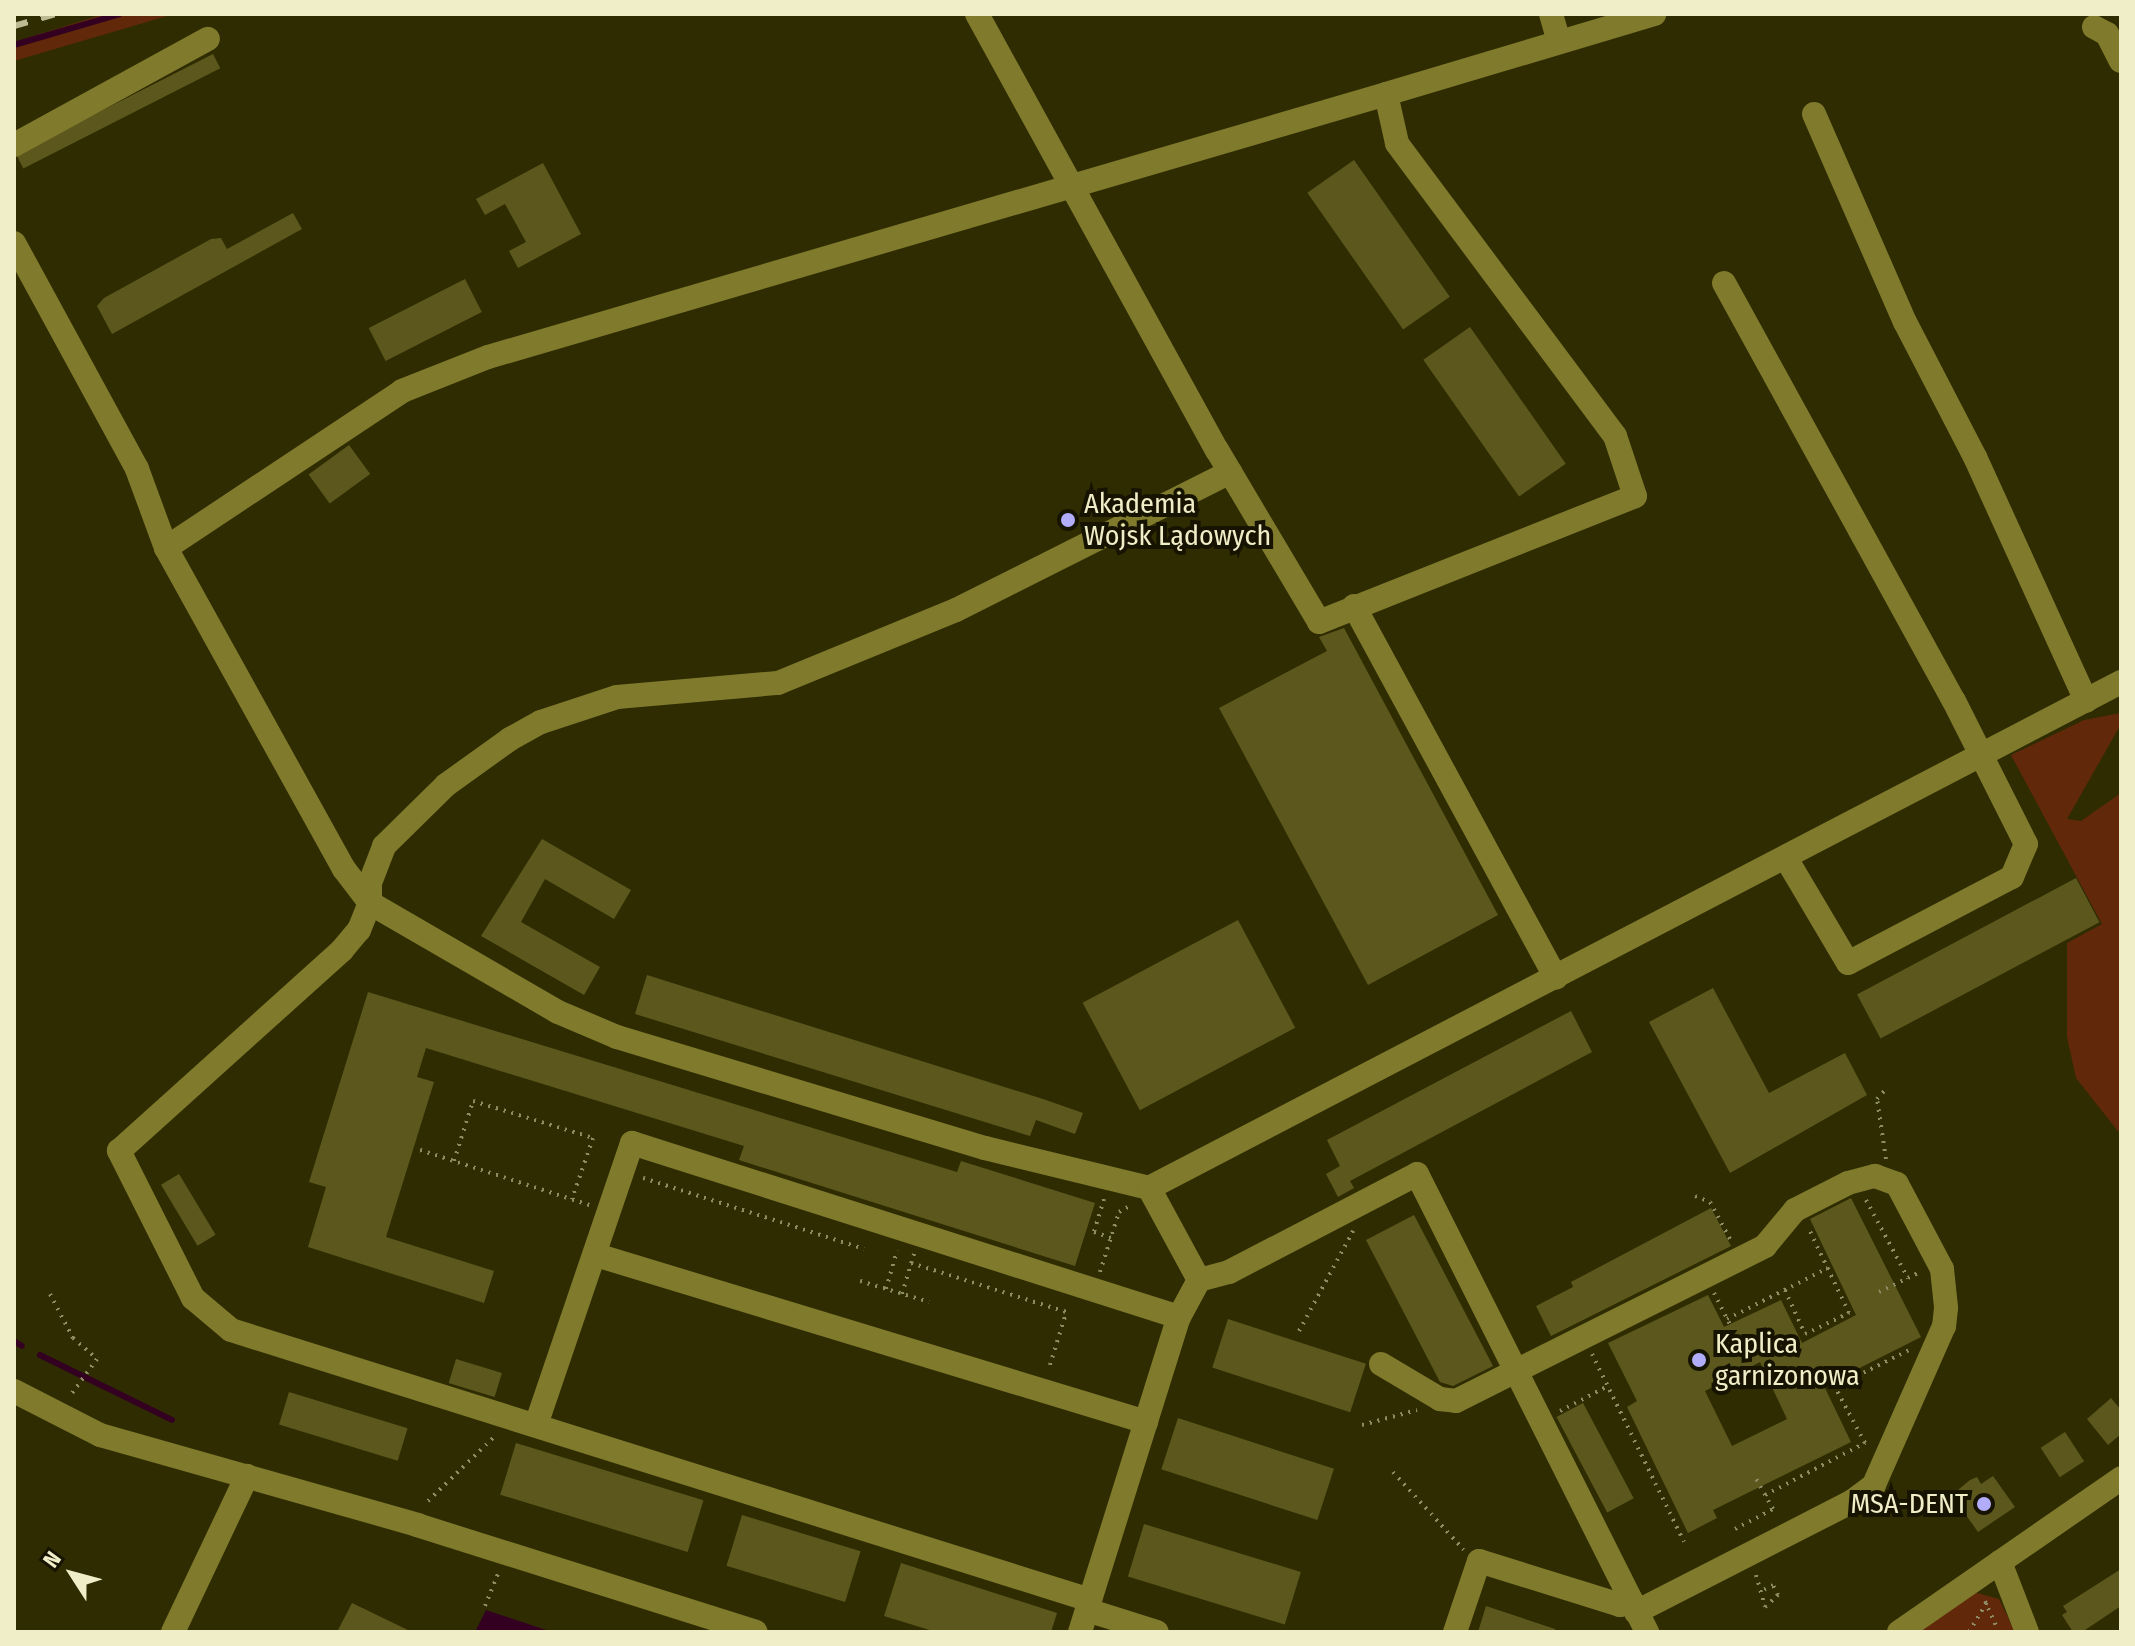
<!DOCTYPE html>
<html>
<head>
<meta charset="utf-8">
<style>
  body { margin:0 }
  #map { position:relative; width:2135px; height:1646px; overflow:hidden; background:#2f2c02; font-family:"Fira Sans Condensed",sans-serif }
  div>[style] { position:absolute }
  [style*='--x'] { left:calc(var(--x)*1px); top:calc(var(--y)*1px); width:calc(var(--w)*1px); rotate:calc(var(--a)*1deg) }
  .green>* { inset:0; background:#612909 }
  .water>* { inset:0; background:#330021 }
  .stream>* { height:6px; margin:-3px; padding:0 3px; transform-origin:3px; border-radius:3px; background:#330021 }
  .building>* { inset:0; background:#5c581d; transform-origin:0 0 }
  .path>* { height:4px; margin-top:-2px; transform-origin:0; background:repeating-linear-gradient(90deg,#8e8c64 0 2px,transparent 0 8px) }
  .minor>* { height:24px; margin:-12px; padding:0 12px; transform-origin:12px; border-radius:12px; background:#7f7a2c }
  .rail>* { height:6px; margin-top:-3px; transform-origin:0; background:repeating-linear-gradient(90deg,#bcba93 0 14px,transparent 0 28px) }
  .dots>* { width:22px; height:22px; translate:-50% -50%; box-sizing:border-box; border:4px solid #161400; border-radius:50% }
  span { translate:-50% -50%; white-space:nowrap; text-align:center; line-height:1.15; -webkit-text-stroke:8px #161400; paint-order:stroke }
  .poi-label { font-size:28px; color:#efeec8 }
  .left { translate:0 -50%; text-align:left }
  .right { translate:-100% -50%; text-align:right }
  .frame { position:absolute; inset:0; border:16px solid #efeec8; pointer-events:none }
  .north { position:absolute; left:32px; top:1534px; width:80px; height:80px; -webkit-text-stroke:6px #161400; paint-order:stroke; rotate:306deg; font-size:22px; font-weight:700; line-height:32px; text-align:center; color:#efeec8 }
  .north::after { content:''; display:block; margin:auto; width:28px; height:36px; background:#efeec8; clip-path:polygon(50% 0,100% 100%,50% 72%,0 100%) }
</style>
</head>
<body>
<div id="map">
  <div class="green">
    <i style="clip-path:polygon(104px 14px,174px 14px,14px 61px,14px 42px)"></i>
    <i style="clip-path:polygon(2121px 713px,2121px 724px,2067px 819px,2081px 821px,2121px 793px,2121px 1135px,2076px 1078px,2067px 1037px,2067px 943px,2102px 924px,2011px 755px,2084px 720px)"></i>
    <i style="clip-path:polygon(1974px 1592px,1999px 1599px,2015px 1632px,1914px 1632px)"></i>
  </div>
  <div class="water">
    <i style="clip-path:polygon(486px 1610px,552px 1632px,475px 1632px)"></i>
  </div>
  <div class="stream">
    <i style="--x:14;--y:45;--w:110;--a:-16.3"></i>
    <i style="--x:14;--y:1341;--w:9;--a:32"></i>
    <i style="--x:40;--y:1355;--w:147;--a:26.2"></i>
  </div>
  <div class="building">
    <i style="left:213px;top:54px;width:16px;height:221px;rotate:63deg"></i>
    <i style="left:1354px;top:160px;width:167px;height:57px;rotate:55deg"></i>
    <i style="clip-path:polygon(543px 163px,581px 234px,518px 268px,509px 251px,526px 242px,505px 204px,485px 215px,476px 199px)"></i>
    <i style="clip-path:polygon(293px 213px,302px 229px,112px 334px,97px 306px,104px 298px,211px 239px,221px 238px,227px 249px)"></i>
    <i style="left:465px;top:279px;width:37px;height:108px;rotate:63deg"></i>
    <i style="left:1470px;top:327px;width:167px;height:57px;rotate:55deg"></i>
    <i style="left:349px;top:445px;width:36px;height:50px;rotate:54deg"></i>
    <i style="clip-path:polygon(1344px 628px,1498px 915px,1368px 985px,1219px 708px,1327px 651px,1319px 637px)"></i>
    <i style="clip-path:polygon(542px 839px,631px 890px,614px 919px,545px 879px,521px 922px,600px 967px,584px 995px,481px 936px)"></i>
    <i style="left:2076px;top:878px;width:50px;height:248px;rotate:62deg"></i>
    <i style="left:1238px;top:920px;width:122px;height:176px;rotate:62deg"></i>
    <i style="clip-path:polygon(647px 975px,1043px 1099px,1083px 1113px,1075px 1134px,1036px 1120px,1030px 1136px,635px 1014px)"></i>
    <i style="clip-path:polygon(1713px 988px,1769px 1093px,1845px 1053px,1867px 1095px,1730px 1173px,1649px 1022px)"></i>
    <i style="clip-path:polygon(368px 992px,957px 1172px,961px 1161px,1095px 1203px,1075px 1266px,739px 1160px,744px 1146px,426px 1048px,417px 1077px,434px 1082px,386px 1237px,494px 1271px,484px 1303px,308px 1247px,326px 1187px,309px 1182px)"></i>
    <i style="clip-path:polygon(1571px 1011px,1592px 1052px,1350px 1181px,1354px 1188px,1338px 1197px,1326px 1174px,1340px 1166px,1327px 1140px)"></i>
    <i style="left:179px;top:1174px;width:71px;height:21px;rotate:59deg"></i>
    <i style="clip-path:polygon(evenodd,1851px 1198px,1921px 1337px,1824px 1386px,1851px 1442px,1713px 1510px,1717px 1518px,1688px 1533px,1627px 1407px,1637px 1401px,1608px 1343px,1708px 1295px,1724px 1327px,1781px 1300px,1802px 1343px,1856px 1315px,1810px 1219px,1851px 1198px,1760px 1362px,1787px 1419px,1732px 1446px,1705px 1391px,1760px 1362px)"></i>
    <i style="clip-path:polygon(1711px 1208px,1731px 1246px,1551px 1336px,1536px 1306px,1573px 1287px,1571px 1282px)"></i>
    <i style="clip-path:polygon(1414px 1215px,1493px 1366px,1453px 1386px,1440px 1382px,1366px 1240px)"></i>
    <i style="left:1228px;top:1319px;width:145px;height:51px;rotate:18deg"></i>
    <i style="left:456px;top:1359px;width:48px;height:25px;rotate:17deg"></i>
    <i style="left:289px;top:1392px;width:124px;height:34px;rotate:17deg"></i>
    <i style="clip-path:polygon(2111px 1398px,2121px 1410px,2121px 1434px,2108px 1445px,2087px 1419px)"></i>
    <i style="left:1583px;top:1403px;width:108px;height:30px;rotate:62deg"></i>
    <i style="left:1178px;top:1418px;width:164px;height:54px;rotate:18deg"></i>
    <i style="left:2065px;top:1432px;width:35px;height:29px;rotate:57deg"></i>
    <i style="left:516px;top:1443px;width:196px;height:54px;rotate:17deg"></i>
    <i style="clip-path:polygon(1993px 1476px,2015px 1507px,1978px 1532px,1956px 1501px,1963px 1497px,1958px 1490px,1970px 1480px,1977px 1477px,1981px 1484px)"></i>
    <i style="left:742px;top:1515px;width:124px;height:53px;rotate:17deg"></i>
    <i style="left:1144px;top:1524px;width:164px;height:55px;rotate:17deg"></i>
    <i style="clip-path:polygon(901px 1563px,1057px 1613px,1051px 1632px,936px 1632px,884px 1616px)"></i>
    <i style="clip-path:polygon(2121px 1569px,2121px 1606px,2082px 1632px,2073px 1632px,2062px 1615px,2067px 1612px,2063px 1606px)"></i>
    <i style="clip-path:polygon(352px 1603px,412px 1632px,337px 1632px)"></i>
    <i style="clip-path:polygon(1486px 1606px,1555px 1629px,1555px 1632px,1478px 1632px)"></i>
  </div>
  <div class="path">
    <i style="--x:420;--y:1150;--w:178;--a:18"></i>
    <i style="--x:1886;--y:1159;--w:61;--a:-98.5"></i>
    <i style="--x:1877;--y:1099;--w:13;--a:-48"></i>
    <i style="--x:454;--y:1161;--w:63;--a:-72.4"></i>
    <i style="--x:473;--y:1101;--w:126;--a:17.1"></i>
    <i style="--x:593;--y:1138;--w:65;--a:109"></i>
    <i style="--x:643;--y:1178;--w:232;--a:17.8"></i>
    <i style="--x:1695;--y:1196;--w:16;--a:22"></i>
    <i style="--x:1710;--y:1202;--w:42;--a:61.6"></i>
    <i style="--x:1104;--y:1199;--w:34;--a:107"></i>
    <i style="--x:1094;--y:1232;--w:18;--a:19"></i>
    <i style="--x:1866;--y:1200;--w:89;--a:61.7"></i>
    <i style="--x:911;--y:1263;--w:163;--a:17.5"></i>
    <i style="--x:1100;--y:1272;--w:63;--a:-72.4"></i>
    <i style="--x:1119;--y:1212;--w:13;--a:-29"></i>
    <i style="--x:860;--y:1281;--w:72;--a:16.9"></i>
    <i style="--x:886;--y:1289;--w:40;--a:-74"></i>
    <i style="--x:1785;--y:1290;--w:48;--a:65.6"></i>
    <i style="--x:1805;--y:1334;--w:49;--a:-25.5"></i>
    <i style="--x:1849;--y:1313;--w:93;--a:-115.5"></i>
    <i style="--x:1879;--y:1292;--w:46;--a:-26"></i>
    <i style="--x:1714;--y:1293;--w:38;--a:63"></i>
    <i style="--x:50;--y:1294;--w:50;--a:62.4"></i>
    <i style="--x:73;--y:1338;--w:32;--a:41"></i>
    <i style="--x:97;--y:1359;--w:46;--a:126.1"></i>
    <i style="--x:902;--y:1294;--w:42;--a:-73.3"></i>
    <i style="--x:1727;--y:1319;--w:113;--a:-26.8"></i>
    <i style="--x:1299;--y:1331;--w:114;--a:-61.6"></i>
    <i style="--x:1592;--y:1354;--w:209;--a:63.9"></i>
    <i style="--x:1050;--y:1365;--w:54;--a:-72.9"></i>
    <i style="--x:1560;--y:1411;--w:54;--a:-27.5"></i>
    <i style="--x:1362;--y:1425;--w:57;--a:-15.3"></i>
    <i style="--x:1393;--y:1472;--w:105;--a:47.7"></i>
    <i style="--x:1765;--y:1495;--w:113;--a:-27.5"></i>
    <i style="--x:1865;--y:1443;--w:64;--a:-118.2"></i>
    <i style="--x:1835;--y:1387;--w:85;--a:-26.6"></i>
    <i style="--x:428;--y:1501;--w:95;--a:-44.1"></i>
    <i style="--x:1735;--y:1529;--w:43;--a:-27.8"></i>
    <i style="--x:1773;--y:1509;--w:39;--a:-119"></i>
    <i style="--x:1756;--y:1575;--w:33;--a:74"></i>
    <i style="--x:1765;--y:1607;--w:18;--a:-43"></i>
    <i style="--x:1778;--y:1595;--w:11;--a:-117"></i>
    <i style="--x:1773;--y:1585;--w:11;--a:153"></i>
    <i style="--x:1985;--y:1601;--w:34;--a:66"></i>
    <i style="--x:485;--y:1606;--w:37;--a:-68"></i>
    <i style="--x:1969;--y:1632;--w:37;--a:-59"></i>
  </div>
  <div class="minor">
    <i style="--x:977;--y:14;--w:498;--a:61.2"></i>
    <i style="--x:1217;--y:450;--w:200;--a:59.3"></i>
    <i style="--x:1319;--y:622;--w:340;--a:-21.7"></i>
    <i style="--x:1635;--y:496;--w:63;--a:-108.4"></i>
    <i style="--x:1615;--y:436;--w:365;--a:-126.7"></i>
    <i style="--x:1397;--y:143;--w:50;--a:-102.7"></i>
    <i style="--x:1386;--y:94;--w:280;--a:-16.6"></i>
    <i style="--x:1551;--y:14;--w:29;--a:74"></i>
    <i style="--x:2094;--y:27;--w:15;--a:28"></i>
    <i style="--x:2107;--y:34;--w:30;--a:63"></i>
    <i style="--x:1814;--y:114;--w:227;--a:66.4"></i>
    <i style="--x:1905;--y:322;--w:152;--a:62.6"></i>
    <i style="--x:1975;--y:457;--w:268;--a:65.5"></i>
    <i style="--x:14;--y:145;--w:221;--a:-28.7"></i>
    <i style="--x:14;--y:243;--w:257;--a:61.4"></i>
    <i style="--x:137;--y:469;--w:84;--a:69.8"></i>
    <i style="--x:166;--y:548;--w:367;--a:61"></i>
    <i style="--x:344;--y:869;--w:43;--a:52.6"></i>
    <i style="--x:370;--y:903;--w:217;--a:30.1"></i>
    <i style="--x:558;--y:1012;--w:64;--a:23"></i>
    <i style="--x:617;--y:1037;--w:384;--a:16.8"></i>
    <i style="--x:985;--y:1148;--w:169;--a:13.7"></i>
    <i style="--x:1724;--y:283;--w:477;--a:61.2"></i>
    <i style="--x:1954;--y:701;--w:160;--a:63.3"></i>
    <i style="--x:2026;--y:844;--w:36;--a:113"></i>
    <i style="--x:2012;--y:877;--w:185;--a:152.3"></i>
    <i style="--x:1848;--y:963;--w:122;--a:-120.6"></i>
    <i style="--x:166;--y:548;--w:283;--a:-33.6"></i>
    <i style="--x:402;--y:391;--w:92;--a:-21.6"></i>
    <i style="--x:488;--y:357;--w:936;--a:-16.32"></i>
    <i style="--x:1354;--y:606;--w:423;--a:61.5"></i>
    <i style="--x:596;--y:1255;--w:575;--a:16.89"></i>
    <i style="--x:1199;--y:1280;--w:31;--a:-15"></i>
    <i style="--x:1229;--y:1272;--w:212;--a:-27.5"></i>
    <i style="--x:1417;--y:1174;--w:513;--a:63.33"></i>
    <i style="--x:1381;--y:1364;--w:69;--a:30.7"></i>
    <i style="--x:1440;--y:1399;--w:16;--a:7"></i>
    <i style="--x:1456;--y:1401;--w:346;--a:-26.6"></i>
    <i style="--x:1765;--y:1246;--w:47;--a:-50.2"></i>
    <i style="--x:1795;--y:1210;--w:59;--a:-27"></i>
    <i style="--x:1848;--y:1183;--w:28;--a:-15"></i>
    <i style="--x:1875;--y:1176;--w:23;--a:20"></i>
    <i style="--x:1897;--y:1184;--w:96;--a:62.1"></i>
    <i style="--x:1942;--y:1269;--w:39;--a:84"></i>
    <i style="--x:1946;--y:1308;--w:18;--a:96"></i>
    <i style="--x:1944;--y:1326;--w:174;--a:113.8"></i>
    <i style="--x:1874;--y:1485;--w:26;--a:143"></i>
    <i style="--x:1853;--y:1501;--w:244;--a:152.9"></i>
    <i style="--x:14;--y:1391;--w:97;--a:27.1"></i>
    <i style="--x:100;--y:1435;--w:330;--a:15.8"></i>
    <i style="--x:417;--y:1525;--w:355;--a:17.5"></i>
    <i style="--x:536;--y:1425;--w:298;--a:-71.2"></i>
    <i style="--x:632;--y:1143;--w:574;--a:17.65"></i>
    <i style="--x:2000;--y:1562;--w:75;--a:68.9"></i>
    <i style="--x:1090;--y:1600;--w:900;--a:-162.55"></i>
    <i style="--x:231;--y:1330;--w:50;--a:-139.9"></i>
    <i style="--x:193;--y:1298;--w:165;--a:-116.7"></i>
    <i style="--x:119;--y:1151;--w:300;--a:-42"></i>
    <i style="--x:342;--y:950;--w:26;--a:-50"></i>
    <i style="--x:359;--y:930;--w:29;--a:-68"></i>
    <i style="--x:370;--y:903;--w:20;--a:-90"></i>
    <i style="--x:370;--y:883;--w:40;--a:-69"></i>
    <i style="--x:384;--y:846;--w:87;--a:-44.5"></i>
    <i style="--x:446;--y:785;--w:79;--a:-35.7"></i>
    <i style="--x:510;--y:739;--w:35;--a:-29"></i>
    <i style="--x:541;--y:722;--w:80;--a:-18.2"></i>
    <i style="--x:617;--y:697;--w:162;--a:-5"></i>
    <i style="--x:778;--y:683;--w:192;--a:-22.3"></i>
    <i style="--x:956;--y:610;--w:307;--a:-26.7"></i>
    <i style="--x:1087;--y:1610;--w:73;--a:17.4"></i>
    <i style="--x:173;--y:1632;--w:173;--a:-64.6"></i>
    <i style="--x:1080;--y:1632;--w:330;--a:-72.6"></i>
    <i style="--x:1179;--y:1317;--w:42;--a:-61.6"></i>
    <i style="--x:1199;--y:1280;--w:105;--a:-118.5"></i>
    <i style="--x:1149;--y:1188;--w:1096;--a:-27.5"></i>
    <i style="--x:1455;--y:1632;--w:75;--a:-71.3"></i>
    <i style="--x:1479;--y:1561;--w:148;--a:17.3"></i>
    <i style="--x:1620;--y:1605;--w:12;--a:-31"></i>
    <i style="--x:1899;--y:1632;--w:270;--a:-34.7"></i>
  </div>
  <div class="rail">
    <i style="--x:14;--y:26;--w:44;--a:-15.9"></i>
  </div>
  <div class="dots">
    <i style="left:1068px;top:520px;background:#b1adfa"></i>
    <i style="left:1699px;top:1360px;background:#b1adfa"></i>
    <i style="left:1984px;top:1504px;background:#b1adfa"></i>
  </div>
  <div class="poi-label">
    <span class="left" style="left:1084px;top:520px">Akademia<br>Wojsk Lądowych</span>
    <span class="left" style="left:1715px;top:1360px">Kaplica<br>garnizonowa</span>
    <span class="right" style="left:1968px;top:1504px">MSA-DENT</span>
  </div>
  <div class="frame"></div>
  <div class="north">N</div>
</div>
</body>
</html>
